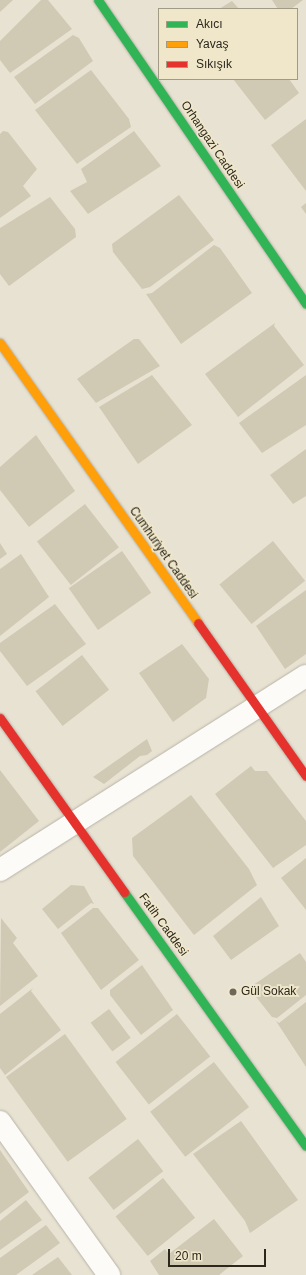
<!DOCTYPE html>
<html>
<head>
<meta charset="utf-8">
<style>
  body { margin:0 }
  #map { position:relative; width:306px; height:1275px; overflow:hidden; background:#e8e2d2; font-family:Helvetica,sans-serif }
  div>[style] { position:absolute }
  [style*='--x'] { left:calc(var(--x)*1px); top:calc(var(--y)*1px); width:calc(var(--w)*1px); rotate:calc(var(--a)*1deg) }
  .building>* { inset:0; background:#d0c9b4; transform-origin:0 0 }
  .roads { filter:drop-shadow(0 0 1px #b8b3a7) drop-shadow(0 0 1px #b8b3a7) }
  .street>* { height:22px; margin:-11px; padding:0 11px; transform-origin:11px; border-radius:11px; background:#fcfbf8 }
  .fast>* { height:9px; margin:-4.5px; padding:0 4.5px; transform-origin:4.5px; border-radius:4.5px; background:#30b455 }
  .slow>* { height:9px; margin:-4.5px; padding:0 4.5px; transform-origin:4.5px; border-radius:4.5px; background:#ff9f0a }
  .jam>* { height:9px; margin:-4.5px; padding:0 4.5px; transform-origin:4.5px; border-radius:4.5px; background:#e5322d }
  .dots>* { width:11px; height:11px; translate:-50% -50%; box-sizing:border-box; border:2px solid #f0e7ca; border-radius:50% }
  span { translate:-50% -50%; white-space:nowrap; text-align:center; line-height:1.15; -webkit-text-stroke:3.5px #f0e7ca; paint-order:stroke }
  .street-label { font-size:12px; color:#2b271d }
  .poi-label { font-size:12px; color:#2b271d }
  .left { translate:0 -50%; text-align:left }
  .legend { position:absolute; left:158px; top:8px; width:140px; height:72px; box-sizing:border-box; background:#f0e7ca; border:1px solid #a19a85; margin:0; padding:5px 7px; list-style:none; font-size:12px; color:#2b271d }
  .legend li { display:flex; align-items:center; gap:8px; height:20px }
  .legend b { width:20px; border:1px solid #a19a85 }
  .scale { position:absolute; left:168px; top:1249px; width:98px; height:18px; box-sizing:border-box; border:2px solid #2b271d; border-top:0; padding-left:5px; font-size:12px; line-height:14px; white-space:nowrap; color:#2b271d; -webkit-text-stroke:3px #f0e7ca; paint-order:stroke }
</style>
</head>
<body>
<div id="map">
  <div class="building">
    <i style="clip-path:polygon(0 0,13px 0,0 12px)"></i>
    <i style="clip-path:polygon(41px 0,48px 0,72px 29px,10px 73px,0 60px,0 41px)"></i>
    <i style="clip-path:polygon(272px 0,303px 0,291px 9px,278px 9px)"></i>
    <i style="clip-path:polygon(232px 1px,239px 9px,219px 9px)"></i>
    <i style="clip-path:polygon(73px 35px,79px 38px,93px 61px,35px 104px,14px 77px)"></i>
    <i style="clip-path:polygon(91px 70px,129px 119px,131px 127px,77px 164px,35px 110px)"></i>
    <i style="clip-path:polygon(233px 79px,289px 79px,299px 93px,265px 120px)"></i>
    <i style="clip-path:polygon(306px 119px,306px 191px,271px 145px)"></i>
    <i style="clip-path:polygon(3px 131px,8px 132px,37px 169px,23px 186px,31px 196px,0 218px,0 134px)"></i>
    <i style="clip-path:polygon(134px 131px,161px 166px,88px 214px,70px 191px,87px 182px,81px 169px)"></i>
    <i style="clip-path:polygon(179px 195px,214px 240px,150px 287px,142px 289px,113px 252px,112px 244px)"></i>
    <i style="clip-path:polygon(50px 197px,75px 229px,76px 237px,9px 286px,0 274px,0 228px)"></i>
    <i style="clip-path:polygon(306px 203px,306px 214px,301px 207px)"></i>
    <i style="clip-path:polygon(214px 245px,220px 248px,252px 293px,181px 344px,146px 294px,152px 293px)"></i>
    <i style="clip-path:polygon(275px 323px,274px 326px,304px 365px,238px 417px,205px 374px)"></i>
    <i style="clip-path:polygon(134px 339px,139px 339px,160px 366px,96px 403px,77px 379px)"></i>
    <i style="clip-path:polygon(152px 375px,192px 425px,138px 464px,99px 407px)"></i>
    <i style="clip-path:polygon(306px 375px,306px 425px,262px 453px,239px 423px)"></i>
    <i style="clip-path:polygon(36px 435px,75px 491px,29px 527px,0 490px,0 467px)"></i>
    <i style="clip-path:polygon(306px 449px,306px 496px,293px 504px,270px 475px)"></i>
    <i style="left:85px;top:504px;width:55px;height:61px;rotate:52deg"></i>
    <i style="left:273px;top:541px;width:51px;height:69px;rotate:51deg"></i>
    <i style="clip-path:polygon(0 543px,7px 554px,0 559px)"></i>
    <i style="left:122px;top:551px;width:51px;height:65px;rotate:55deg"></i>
    <i style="clip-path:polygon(21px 554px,49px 597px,0 636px,0 569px)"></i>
    <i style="clip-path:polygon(306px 590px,306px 654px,285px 669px,256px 626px)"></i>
    <i style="clip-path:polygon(55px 604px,86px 644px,27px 686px,0 651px,0 643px)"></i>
    <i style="clip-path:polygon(182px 644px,209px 679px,206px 698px,173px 722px,139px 673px)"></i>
    <i style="left:82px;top:655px;width:44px;height:59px;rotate:52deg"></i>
    <i style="clip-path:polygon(147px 739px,152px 751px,147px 755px,140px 756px,104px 784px,93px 777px)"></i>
    <i style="clip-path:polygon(251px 766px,255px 771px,267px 771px,306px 821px,306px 845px,273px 868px,215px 794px)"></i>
    <i style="clip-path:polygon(0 770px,39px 821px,0 852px)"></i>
    <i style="clip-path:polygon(191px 795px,249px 869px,257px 885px,194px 935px,133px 856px,132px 838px)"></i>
    <i style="clip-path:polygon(306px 858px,306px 910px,281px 878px)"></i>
    <i style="clip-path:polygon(71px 885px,84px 886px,94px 904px,91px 903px,58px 929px,42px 909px)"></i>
    <i style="clip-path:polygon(261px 897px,279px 926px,231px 960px,213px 936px)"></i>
    <i style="clip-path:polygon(93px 908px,98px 908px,139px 960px,101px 990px,61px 933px)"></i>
    <i style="clip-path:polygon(1px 918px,17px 938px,13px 943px,38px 976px,0 1006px)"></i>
    <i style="clip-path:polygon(300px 953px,306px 962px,306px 995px,277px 1018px,272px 1017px,249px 988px)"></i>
    <i style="clip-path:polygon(142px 965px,173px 1010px,141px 1035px,110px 995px,110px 990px)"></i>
    <i style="clip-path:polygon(33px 988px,31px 991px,61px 1030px,5px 1075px,0 1068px,0 1014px)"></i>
    <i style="clip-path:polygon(306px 1002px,306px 1067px,276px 1021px,279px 1023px)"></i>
    <i style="left:109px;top:1009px;width:36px;height:23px;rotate:53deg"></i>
    <i style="left:177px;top:1014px;width:54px;height:78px;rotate:52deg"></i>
    <i style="left:65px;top:1034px;width:105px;height:73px;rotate:54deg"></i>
    <i style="left:214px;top:1062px;width:57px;height:81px;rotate:52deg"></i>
    <i style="clip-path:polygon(241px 1121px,298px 1200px,250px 1233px,245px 1221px,193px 1154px)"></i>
    <i style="left:138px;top:1139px;width:41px;height:63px;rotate:52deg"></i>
    <i style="clip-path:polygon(0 1150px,29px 1192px,0 1214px)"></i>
    <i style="left:163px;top:1178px;width:51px;height:61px;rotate:51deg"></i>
    <i style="clip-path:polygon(26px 1200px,42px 1220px,0 1250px,0 1221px)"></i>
    <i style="clip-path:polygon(214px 1219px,243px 1256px,219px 1275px,159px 1275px,150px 1261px,165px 1249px,169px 1254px)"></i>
    <i style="clip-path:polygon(46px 1225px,60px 1243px,16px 1275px,0 1275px,0 1258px)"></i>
    <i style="clip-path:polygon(58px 1257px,72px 1275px,32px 1275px)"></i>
  </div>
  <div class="roads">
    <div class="street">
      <i style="--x:0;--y:870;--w:362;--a:-32.4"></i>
      <i style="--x:0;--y:1122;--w:188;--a:54.5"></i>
    </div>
    <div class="fast">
      <i style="--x:98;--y:0;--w:368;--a:55.6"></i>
      <i style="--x:124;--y:892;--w:312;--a:54.4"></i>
    </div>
    <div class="slow">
      <i style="--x:0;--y:343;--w:343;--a:54.7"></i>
    </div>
    <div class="jam">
      <i style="--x:198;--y:623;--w:187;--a:54.8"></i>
      <i style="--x:0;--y:718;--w:214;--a:54.5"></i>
    </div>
  </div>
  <div class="dots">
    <i style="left:233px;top:992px;background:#6d685c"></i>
  </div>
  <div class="street-label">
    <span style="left:212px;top:145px;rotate:56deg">Orhangazi Caddesi</span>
    <span style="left:163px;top:553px;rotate:55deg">Cumhuriyet Caddesi</span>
    <span style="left:163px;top:925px;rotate:54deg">Fatih Caddesi</span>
  </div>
  <div class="poi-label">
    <span class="left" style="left:241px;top:992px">Gül Sokak</span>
  </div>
  <ul class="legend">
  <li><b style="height:5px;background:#30b455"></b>Akıcı</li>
  <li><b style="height:5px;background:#ff9f0a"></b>Yavaş</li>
  <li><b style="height:5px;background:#e5322d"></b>Sıkışık</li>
  </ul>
  <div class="scale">20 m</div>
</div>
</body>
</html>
